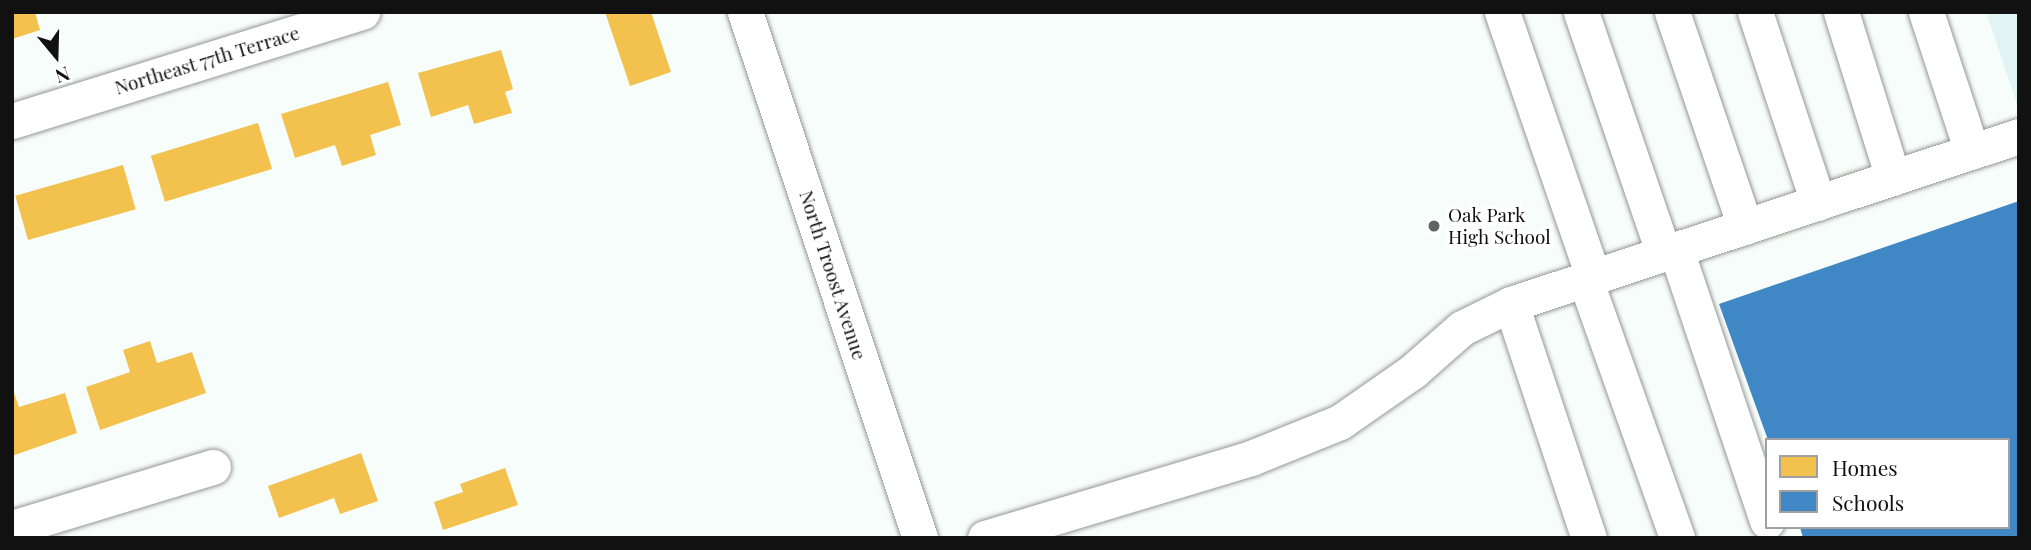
<!DOCTYPE html>
<html>
<head>
<meta charset="utf-8">
<style>
  body { margin:0 }
  #map { position:relative; width:2031px; height:550px; overflow:hidden; background:#f7fdfa; font-family:"Playfair Display",serif }
  div>[style] { position:absolute }
  [style*='--x'] { left:calc(var(--x)*1px); top:calc(var(--y)*1px); width:calc(var(--w)*1px); rotate:calc(var(--a)*1deg) }
  .pitch>* { inset:0; background:#e2f3f5 }
  .homes>* { inset:0; background:#f2c14e; transform-origin:0 0 }
  .schools>* { inset:0; background:#3f88c5 }
  .roads { filter:drop-shadow(0 0 2px #959796) drop-shadow(0 0 2px #959796) }
  .minor>* { height:35px; margin:-17.5px; padding:0 17.5px; transform-origin:17.5px; border-radius:17.5px; background:#fefffe }
  .dots>* { width:19px; height:19px; translate:-50% -50%; box-sizing:border-box; border:4px solid #fff; border-radius:50% }
  span { translate:-50% -50%; white-space:nowrap; text-align:center; line-height:1.15; -webkit-text-stroke:7px #fff; paint-order:stroke }
  .street-label { font-size:19px; color:#111 }
  .poi-label { font-size:19px; color:#111 }
  .left { translate:0 -50%; text-align:left }
  .frame { position:absolute; inset:0; border:14px solid #111; pointer-events:none }
  .legend { position:absolute; left:1765px; top:438px; width:245px; height:91px; box-sizing:border-box; background:#fff; border:2px solid #a0a0a0; margin:0; padding:9px 12px; list-style:none; font-size:21px; color:#111 }
  .legend li { display:flex; align-items:center; gap:14px; height:35px }
  .legend b { width:35px; border:2px solid #a0a0a0 }
  .north { position:absolute; left:21px; top:21px; width:70px; height:70px; -webkit-text-stroke:5px #fff; paint-order:stroke; rotate:161deg; font-size:19px; font-weight:700; line-height:28px; text-align:center; color:#111 }
  .north::after { content:''; display:block; margin:auto; width:24px; height:32px; background:#111; clip-path:polygon(50% 0,100% 100%,50% 72%,0 100%) }
</style>
</head>
<body>
<div id="map">
  <div class="pitch">
    <i style="clip-path:polygon(1986px 12px,2019px 12px,2019px 110px)"></i>
  </div>
  <div class="homes">
    <i style="clip-path:polygon(12px 12px,35px 12px,40px 30px,12px 39px)"></i>
    <i style="clip-path:polygon(605px 12px,651px 12px,671px 72px,630px 86px)"></i>
    <i style="clip-path:polygon(501px 50px,513px 89px,505px 92px,512px 113px,474px 124px,468px 105px,431px 117px,418px 73px)"></i>
    <i style="clip-path:polygon(388px 82px,401px 125px,370px 135px,376px 155px,342px 166px,335px 145px,295px 158px,281px 114px)"></i>
    <i style="left:258px;top:123px;width:48px;height:112px;rotate:73deg"></i>
    <i style="left:123px;top:165px;width:46px;height:112px;rotate:74deg"></i>
    <i style="clip-path:polygon(150px 341px,157px 363px,192px 352px,206px 393px,100px 430px,86px 387px,130px 372px,123px 350px)"></i>
    <i style="clip-path:polygon(12px 387px,19px 407px,65px 393px,77px 433px,12px 456px)"></i>
    <i style="clip-path:polygon(361px 453px,378px 501px,340px 514px,334px 498px,279px 518px,268px 486px)"></i>
    <i style="clip-path:polygon(505px 468px,518px 505px,443px 530px,434px 502px,463px 492px,460px 484px)"></i>
  </div>
  <div class="schools">
    <i style="clip-path:polygon(2019px 201px,2019px 538px,1803px 538px,1800px 527px,2008px 527px,2008px 440px,1768px 440px,1719px 304px)"></i>
  </div>
  <div class="roads">
    <div class="minor">
      <i style="--x:745;--y:12;--w:554;--a:71.6"></i>
      <i style="--x:1502;--y:12;--w:280;--a:71"></i>
      <i style="--x:1581;--y:12;--w:256;--a:71.1"></i>
      <i style="--x:1672;--y:12;--w:227;--a:71.2"></i>
      <i style="--x:1755;--y:12;--w:201;--a:71.7"></i>
      <i style="--x:1841;--y:12;--w:174;--a:72.6"></i>
      <i style="--x:1926;--y:12;--w:147;--a:71.8"></i>
      <i style="--x:12;--y:121;--w:367;--a:-17.3"></i>
      <i style="--x:1676;--y:250;--w:286;--a:71.4"></i>
      <i style="--x:1585;--y:279;--w:275;--a:70.4"></i>
      <i style="--x:1511;--y:304;--w:247;--a:71.6"></i>
      <i style="--x:12;--y:528;--w:210;--a:-16.9"></i>
      <i style="--x:985;--y:538;--w:278;--a:-16.7"></i>
      <i style="--x:1251;--y:458;--w:96;--a:-22"></i>
      <i style="--x:1340;--y:422;--w:89;--a:-34.9"></i>
      <i style="--x:1413;--y:371;--w:65;--a:-41.3"></i>
      <i style="--x:1462;--y:328;--w:55;--a:-26.1"></i>
      <i style="--x:1511;--y:304;--w:535;--a:-18.3"></i>
    </div>
  </div>
  <div class="dots">
    <i style="left:1434px;top:226px;background:#626463"></i>
  </div>
  <div class="street-label">
    <span style="left:207px;top:60px;rotate:-17deg">Northeast 77th Terrace</span>
    <span style="left:833px;top:275px;rotate:72deg">North Troost Avenue</span>
  </div>
  <div class="poi-label">
    <span class="left" style="left:1448px;top:226px">Oak Park<br>High School</span>
  </div>
  <div class="frame"></div>
  <ul class="legend">
  <li><b style="height:19px;background:#f2c14e"></b>Homes</li>
  <li><b style="height:19px;background:#3f88c5"></b>Schools</li>
  </ul>
  <div class="north">N</div>
</div>
</body>
</html>
